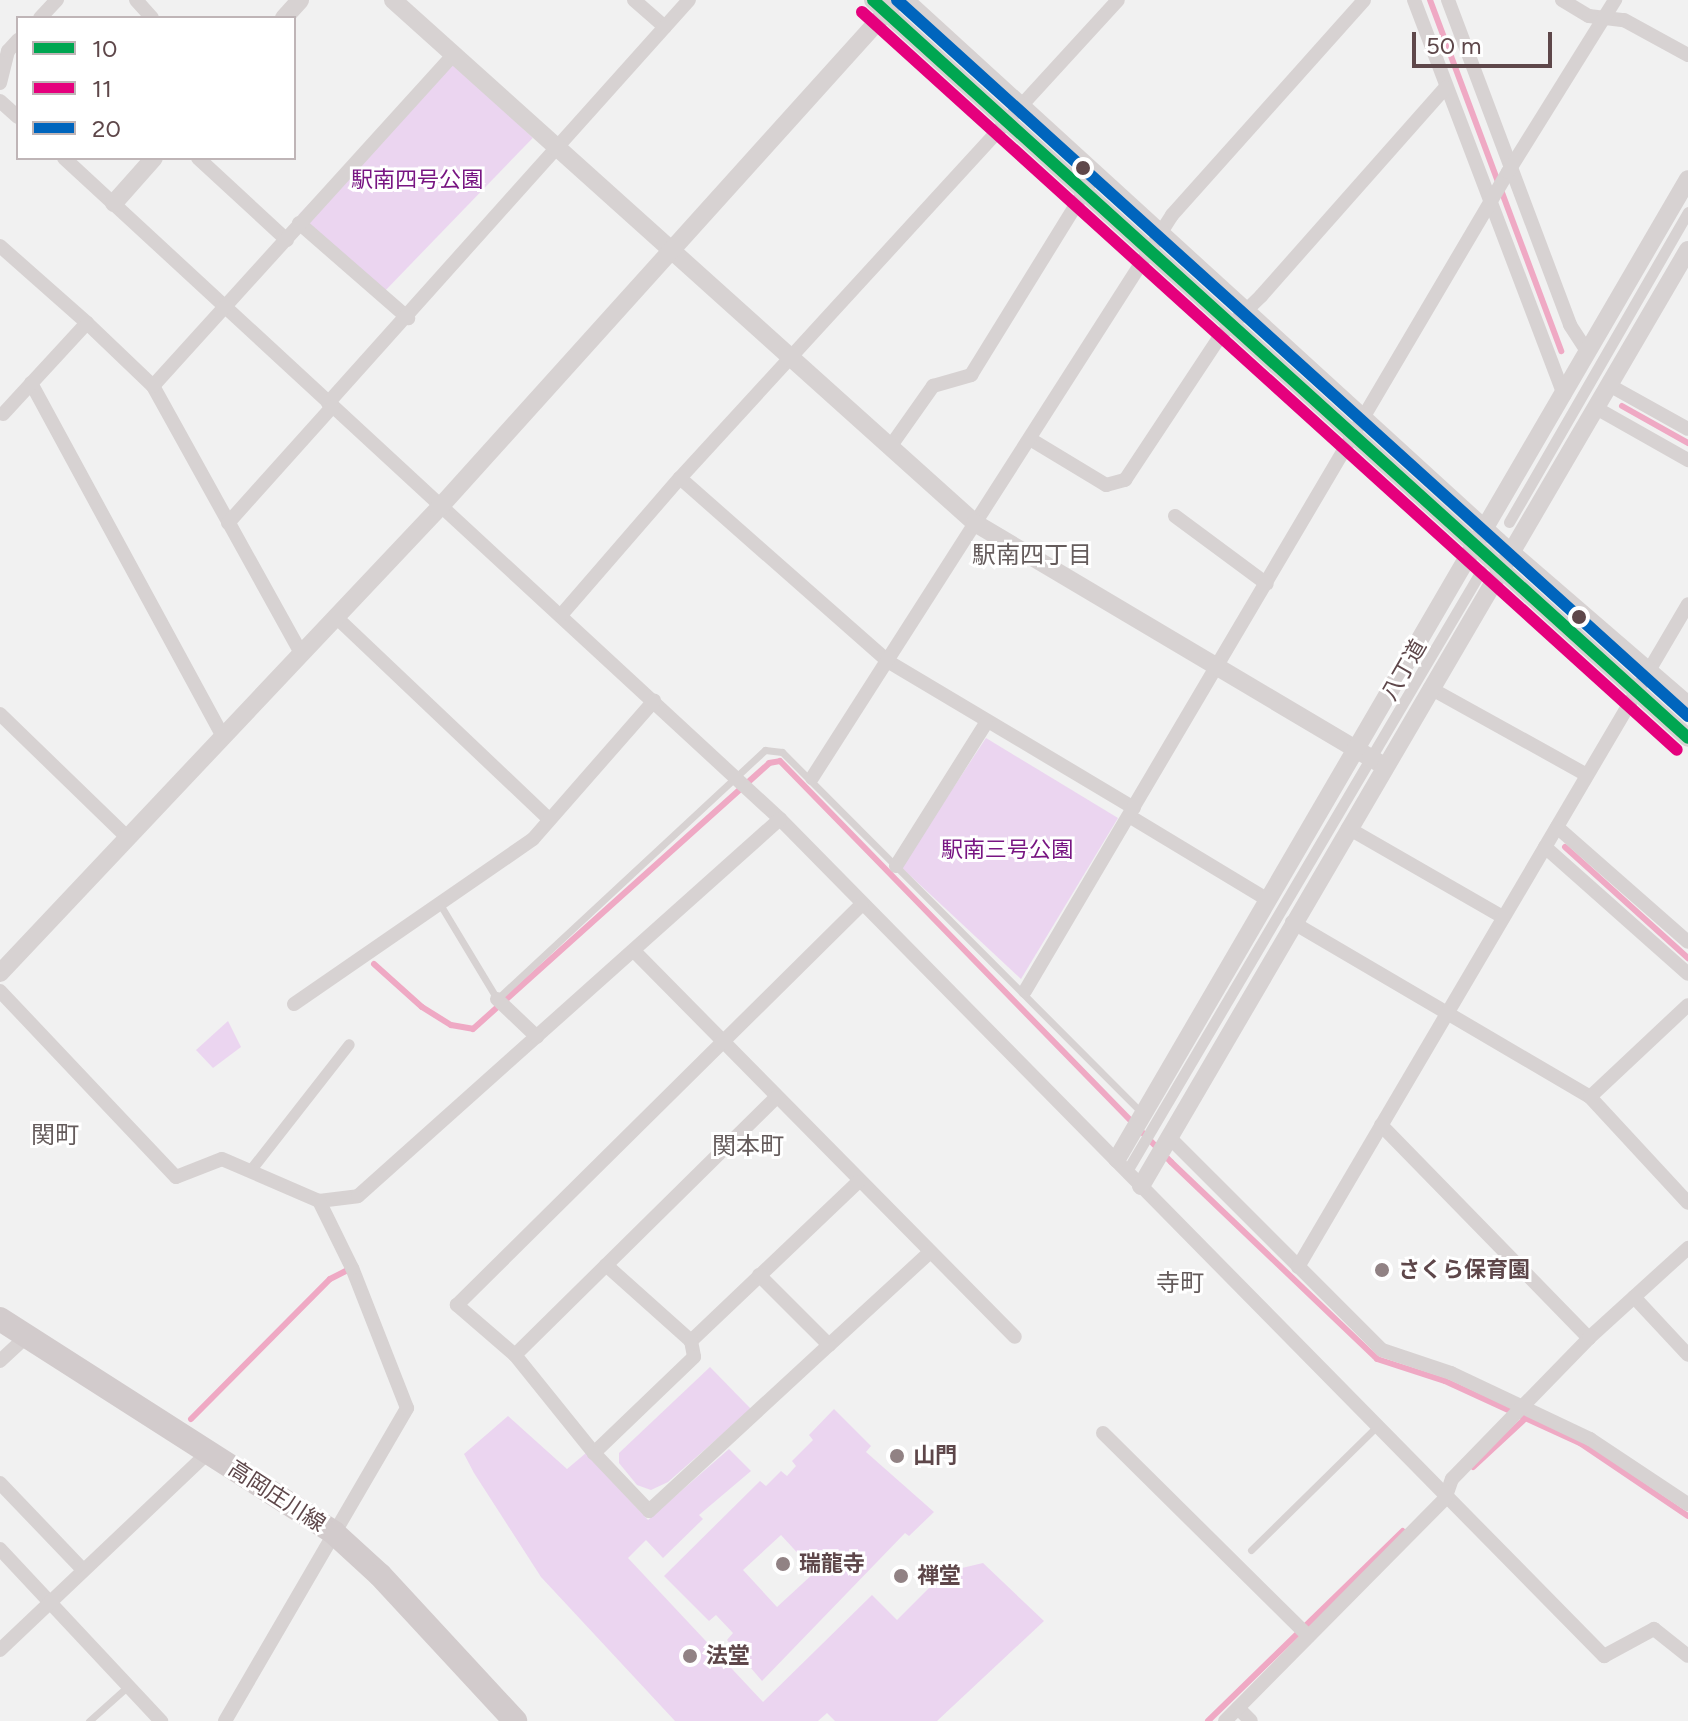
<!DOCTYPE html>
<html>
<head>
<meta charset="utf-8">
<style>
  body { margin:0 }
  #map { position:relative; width:1688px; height:1721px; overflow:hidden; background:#f1f1f1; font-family:Figtree,"Noto Sans JP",sans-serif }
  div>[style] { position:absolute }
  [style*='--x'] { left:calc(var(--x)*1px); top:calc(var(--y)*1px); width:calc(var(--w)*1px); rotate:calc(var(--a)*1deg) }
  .green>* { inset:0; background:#ebd5f0; transform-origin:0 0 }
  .stream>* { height:6px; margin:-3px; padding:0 3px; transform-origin:3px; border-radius:3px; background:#efa9c4 }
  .service>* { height:7px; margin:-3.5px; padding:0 3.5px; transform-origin:3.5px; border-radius:3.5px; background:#d7d2d2 }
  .pedestrian>* { height:11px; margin:-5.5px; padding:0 5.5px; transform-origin:5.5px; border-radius:5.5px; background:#d7d2d2 }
  .minor>* { height:14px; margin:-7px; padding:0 7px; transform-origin:7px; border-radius:7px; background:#d7d2d2 }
  .tertiary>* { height:18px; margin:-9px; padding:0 9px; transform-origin:9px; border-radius:9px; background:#d7d2d2 }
  .primary>* { height:24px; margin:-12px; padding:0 12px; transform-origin:12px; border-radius:12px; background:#d2cbcc }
  .bus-1>* { height:12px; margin:-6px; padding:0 6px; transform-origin:6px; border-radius:6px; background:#00a651 }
  .bus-2>* { height:12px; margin:-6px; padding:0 6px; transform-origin:6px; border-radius:6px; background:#e5007d }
  .bus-3>* { height:12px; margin:-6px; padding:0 6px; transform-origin:6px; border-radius:6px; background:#0065bd }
  .dots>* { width:22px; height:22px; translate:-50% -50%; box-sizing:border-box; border:4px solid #fff; border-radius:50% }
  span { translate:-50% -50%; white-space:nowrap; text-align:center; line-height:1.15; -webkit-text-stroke:6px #fff; paint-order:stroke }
  .park-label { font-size:22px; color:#781582 }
  .street-label { font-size:22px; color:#5e474a }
  .poi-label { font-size:22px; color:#5e474a; font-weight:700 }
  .left { translate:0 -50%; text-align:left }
  .neighbourhood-label { font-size:24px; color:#655c5c }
  .legend { position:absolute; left:16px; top:16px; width:280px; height:144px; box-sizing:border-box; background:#fff; border:2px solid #bfb5b7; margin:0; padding:10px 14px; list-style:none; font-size:24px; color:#5e474a }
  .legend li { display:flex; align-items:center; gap:16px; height:40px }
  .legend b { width:40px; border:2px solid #bfb5b7 }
  .scale { position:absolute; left:1412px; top:32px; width:140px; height:36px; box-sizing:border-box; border:4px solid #5e474a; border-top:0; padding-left:10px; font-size:24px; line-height:28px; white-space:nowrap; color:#5e474a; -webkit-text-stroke:6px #fff; paint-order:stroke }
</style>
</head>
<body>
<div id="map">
  <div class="green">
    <i style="left:450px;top:58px;width:115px;height:218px;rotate:44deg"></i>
    <i style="clip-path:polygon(986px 738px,1118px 818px,1021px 979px,901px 867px)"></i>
    <i style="clip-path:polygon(228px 1021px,241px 1047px,213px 1068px,196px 1050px)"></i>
    <i style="clip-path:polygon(710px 1367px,751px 1409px,668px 1482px,651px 1490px,637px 1485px,619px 1463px,619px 1453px)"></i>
    <i style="clip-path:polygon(evenodd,834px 1409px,871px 1446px,866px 1452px,934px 1512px,909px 1536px,905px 1533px,762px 1681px,727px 1640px,733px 1633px,716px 1615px,709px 1621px,664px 1576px,760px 1481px,766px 1486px,781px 1471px,787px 1476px,796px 1466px,792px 1461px,813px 1440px,809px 1435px,834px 1409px,781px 1535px,815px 1572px,777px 1607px,743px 1570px,781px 1535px)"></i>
    <i style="clip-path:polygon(508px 1416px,567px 1469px,586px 1453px,648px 1520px,729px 1449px,751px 1471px,699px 1515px,703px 1519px,663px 1558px,646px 1540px,628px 1558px,763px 1702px,872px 1595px,897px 1620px,945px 1572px,983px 1563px,1044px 1621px,937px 1721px,835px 1721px,827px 1713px,818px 1721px,675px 1721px,541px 1577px,474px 1473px,464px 1454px)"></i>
  </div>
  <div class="stream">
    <i style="--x:1430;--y:0;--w:375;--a:69.5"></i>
    <i style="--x:1622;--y:406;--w:76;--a:29.3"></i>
    <i style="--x:1565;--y:847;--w:166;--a:42.1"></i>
    <i style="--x:374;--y:964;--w:64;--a:41.9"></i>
    <i style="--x:422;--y:1007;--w:34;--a:32"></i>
    <i style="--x:451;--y:1025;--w:22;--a:10"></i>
    <i style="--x:473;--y:1029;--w:398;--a:-41.9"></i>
    <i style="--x:769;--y:763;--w:11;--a:-10"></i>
    <i style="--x:780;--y:761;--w:560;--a:45.72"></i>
    <i style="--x:1171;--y:1162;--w:285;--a:43.7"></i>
    <i style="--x:1377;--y:1359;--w:71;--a:17.9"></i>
    <i style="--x:1445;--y:1381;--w:149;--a:24.7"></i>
    <i style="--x:1580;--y:1443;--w:130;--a:34.1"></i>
    <i style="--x:191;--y:1419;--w:197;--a:-45.2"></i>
    <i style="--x:330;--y:1279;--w:22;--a:-27"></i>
    <i style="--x:1473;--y:1467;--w:74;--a:-42.8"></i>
    <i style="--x:1208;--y:1721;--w:272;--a:-44.3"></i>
  </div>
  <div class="service">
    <i style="--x:441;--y:906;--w:109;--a:58.9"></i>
    <i style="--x:497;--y:999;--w:366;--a:-42.9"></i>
    <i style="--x:765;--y:750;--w:17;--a:7"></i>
    <i style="--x:782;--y:752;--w:510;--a:45.08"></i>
    <i style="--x:1251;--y:1550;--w:174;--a:-44.5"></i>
    <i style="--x:89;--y:1721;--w:52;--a:-41.9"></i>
  </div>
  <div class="pedestrian">
    <i style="--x:1509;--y:522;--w:358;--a:-60"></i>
    <i style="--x:252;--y:1168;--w:157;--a:-52"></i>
    <i style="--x:1127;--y:1171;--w:697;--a:-59.46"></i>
  </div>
  <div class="minor">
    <i style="--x:136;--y:0;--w:24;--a:48"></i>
    <i style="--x:634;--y:0;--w:41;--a:41.1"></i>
    <i style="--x:1414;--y:0;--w:423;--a:69.2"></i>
    <i style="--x:1448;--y:0;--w:347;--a:69.4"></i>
    <i style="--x:1570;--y:325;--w:31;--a:57"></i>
    <i style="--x:1562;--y:0;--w:31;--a:31"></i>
    <i style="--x:1589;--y:16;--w:35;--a:7"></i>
    <i style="--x:1624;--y:20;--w:73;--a:28.7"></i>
    <i style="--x:40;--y:18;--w:25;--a:-47"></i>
    <i style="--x:0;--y:83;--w:33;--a:-76"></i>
    <i style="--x:8;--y:51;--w:15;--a:-48"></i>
    <i style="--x:0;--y:101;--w:24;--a:42"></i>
    <i style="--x:64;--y:158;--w:974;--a:42.71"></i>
    <i style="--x:780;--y:819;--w:1175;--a:45.45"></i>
    <i style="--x:1604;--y:1656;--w:57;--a:-28.4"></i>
    <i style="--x:1654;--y:1629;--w:43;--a:38.5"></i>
    <i style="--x:198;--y:158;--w:121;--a:42.7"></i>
    <i style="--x:299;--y:223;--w:145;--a:41.1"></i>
    <i style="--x:0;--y:246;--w:116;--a:41.5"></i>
    <i style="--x:31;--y:383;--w:403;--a:61.5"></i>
    <i style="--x:1609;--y:385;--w:90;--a:29.1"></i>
    <i style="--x:153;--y:386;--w:305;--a:61"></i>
    <i style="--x:328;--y:403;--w:541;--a:-48.15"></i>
    <i style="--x:1596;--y:408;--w:106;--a:29.5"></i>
    <i style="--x:3;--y:414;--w:124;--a:-47.3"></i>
    <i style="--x:87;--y:323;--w:91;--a:43.7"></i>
    <i style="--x:153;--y:386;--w:448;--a:-47.8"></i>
    <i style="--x:1030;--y:439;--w:89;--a:31.2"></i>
    <i style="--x:1106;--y:485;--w:20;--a:-15"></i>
    <i style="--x:1125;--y:480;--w:174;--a:-56.5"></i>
    <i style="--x:1221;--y:335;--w:56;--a:-44.3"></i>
    <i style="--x:1261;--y:296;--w:278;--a:-48.5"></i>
    <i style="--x:890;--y:447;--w:75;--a:-54.8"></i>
    <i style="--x:933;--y:386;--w:40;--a:-16"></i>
    <i style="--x:971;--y:375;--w:238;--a:-58.3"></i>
    <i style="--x:680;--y:478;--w:278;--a:41.4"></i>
    <i style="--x:889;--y:662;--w:285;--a:30.8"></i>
    <i style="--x:1175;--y:516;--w:114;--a:36.5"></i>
    <i style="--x:228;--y:523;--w:156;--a:-48.1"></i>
    <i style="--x:562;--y:614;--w:180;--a:-49.1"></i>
    <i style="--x:680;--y:478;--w:648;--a:-47.5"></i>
    <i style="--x:336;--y:617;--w:292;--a:43.5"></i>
    <i style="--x:1430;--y:688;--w:179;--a:29"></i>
    <i style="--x:0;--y:714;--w:178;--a:44.1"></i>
    <i style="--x:812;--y:778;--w:668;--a:-57.4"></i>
    <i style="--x:1172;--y:215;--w:288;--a:-48.2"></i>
    <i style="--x:1129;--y:816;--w:162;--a:31.1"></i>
    <i style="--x:1557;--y:827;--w:174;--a:41.3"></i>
    <i style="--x:1348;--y:828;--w:177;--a:29.9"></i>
    <i style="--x:1545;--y:847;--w:191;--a:41.6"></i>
    <i style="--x:896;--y:866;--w:169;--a:-57.8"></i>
    <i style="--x:1292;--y:922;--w:346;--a:30.4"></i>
    <i style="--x:1590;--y:1097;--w:144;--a:47.2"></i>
    <i style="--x:634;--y:951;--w:542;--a:45.37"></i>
    <i style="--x:0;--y:991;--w:256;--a:46.6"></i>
    <i style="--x:176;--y:1177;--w:49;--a:-21.4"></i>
    <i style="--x:222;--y:1159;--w:106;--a:23.4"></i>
    <i style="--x:319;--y:1201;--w:39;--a:-7"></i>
    <i style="--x:358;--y:1196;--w:566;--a:-41.78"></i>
    <i style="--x:1025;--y:991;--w:951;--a:-59.47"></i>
    <i style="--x:1508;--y:172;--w:203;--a:-58.1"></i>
    <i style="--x:497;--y:999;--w:55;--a:43.5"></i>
    <i style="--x:294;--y:1004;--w:290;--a:-34.6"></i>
    <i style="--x:533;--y:839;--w:184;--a:-48.8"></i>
    <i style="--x:1590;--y:1097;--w:134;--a:-43.2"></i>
    <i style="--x:1381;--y:1125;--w:298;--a:45.7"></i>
    <i style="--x:1170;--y:1138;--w:300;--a:45"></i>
    <i style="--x:1382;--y:1350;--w:73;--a:18.4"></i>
    <i style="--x:1451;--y:1373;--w:154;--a:25.4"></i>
    <i style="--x:1590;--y:1439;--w:118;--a:33.6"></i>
    <i style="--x:858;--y:1182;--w:231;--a:136.4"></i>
    <i style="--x:691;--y:1341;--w:16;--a:79"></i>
    <i style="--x:694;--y:1357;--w:139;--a:136.2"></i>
    <i style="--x:594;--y:1453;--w:126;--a:-128.9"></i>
    <i style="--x:515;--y:1355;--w:77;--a:-139.2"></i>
    <i style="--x:457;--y:1305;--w:569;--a:-44.71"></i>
    <i style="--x:606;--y:1265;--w:114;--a:41.8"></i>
    <i style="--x:1298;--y:1267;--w:769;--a:-59.53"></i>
    <i style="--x:759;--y:1275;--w:99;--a:45"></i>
    <i style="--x:829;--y:1345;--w:137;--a:-42.6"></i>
    <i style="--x:1634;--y:1297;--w:79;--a:47"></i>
    <i style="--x:515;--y:1355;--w:366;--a:-44.6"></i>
    <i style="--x:0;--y:1361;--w:37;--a:-43"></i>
    <i style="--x:1103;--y:1433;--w:289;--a:44.7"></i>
    <i style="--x:594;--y:1453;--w:80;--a:46.5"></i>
    <i style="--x:649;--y:1511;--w:245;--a:-42.7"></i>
    <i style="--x:0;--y:1483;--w:120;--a:46.3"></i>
    <i style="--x:0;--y:1549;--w:236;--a:46.9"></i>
    <i style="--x:0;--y:1650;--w:288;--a:-43.5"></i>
    <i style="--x:1238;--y:1708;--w:18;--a:45"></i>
    <i style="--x:225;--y:1721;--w:362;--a:-59.8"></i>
    <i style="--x:407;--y:1408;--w:150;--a:-111.4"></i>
    <i style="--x:352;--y:1268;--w:75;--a:-116.2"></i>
    <i style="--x:1225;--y:1721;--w:313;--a:-45.3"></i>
    <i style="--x:1445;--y:1499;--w:21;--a:-71"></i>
    <i style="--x:1452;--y:1479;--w:197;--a:-45.8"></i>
    <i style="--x:1589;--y:1338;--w:134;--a:-42.3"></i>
  </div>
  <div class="tertiary">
    <i style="--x:393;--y:0;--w:782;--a:41.94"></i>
    <i style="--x:975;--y:523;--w:477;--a:30.7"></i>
    <i style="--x:873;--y:0;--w:1099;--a:42.16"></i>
    <i style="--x:905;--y:0;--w:803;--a:42.37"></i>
    <i style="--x:1498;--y:541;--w:251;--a:40.8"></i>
    <i style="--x:284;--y:18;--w:24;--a:-48"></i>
    <i style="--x:114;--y:203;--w:60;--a:-48.4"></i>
    <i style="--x:0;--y:973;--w:639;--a:-46.65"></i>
    <i style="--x:439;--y:508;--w:684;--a:-47.96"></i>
    <i style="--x:1117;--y:1159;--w:1134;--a:-59.77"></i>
    <i style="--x:1141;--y:1186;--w:1084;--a:-59.7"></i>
  </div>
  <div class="primary">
    <i style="--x:0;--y:1319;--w:397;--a:32.6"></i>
    <i style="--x:334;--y:1533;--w:62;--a:42.4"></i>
    <i style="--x:380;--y:1575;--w:199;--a:47.2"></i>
  </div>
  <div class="bus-1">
    <i style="--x:873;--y:0;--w:1099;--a:42.16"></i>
  </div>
  <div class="bus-2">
    <i style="--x:862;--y:12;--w:1099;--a:42.16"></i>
  </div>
  <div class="bus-3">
    <i style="--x:897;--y:0;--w:1067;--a:42.15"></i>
  </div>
  <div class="dots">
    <i style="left:1083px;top:168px;background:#5e474a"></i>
    <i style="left:1579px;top:617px;background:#5e474a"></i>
    <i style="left:1382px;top:1270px;background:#918284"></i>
    <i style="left:897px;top:1456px;background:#918284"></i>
    <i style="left:783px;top:1564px;background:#918284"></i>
    <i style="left:901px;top:1576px;background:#918284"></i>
    <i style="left:690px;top:1656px;background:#918284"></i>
  </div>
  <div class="park-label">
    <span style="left:417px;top:180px">駅南四号公園</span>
    <span style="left:1007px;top:850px">駅南三号公園</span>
  </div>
  <div class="street-label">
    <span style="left:1404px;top:670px;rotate:-60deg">八丁道</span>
    <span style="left:277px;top:1496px;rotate:33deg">高岡庄川線</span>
  </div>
  <div class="poi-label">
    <span class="left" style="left:1398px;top:1270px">さくら保育園</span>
    <span class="left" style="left:913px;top:1456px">山門</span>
    <span class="left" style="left:799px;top:1564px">瑞龍寺</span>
    <span class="left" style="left:917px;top:1576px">禅堂</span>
    <span class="left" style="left:706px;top:1656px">法堂</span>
  </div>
  <div class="neighbourhood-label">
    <span style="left:1032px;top:555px">駅南四丁目</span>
    <span style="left:55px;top:1135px">関町</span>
    <span style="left:748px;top:1146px">関本町</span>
    <span style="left:1180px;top:1283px">寺町</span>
  </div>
  <ul class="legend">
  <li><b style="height:10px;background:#00a651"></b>10</li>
  <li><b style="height:10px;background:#e5007d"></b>11</li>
  <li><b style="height:10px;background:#0065bd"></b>20</li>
  </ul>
  <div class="scale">50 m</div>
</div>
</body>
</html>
